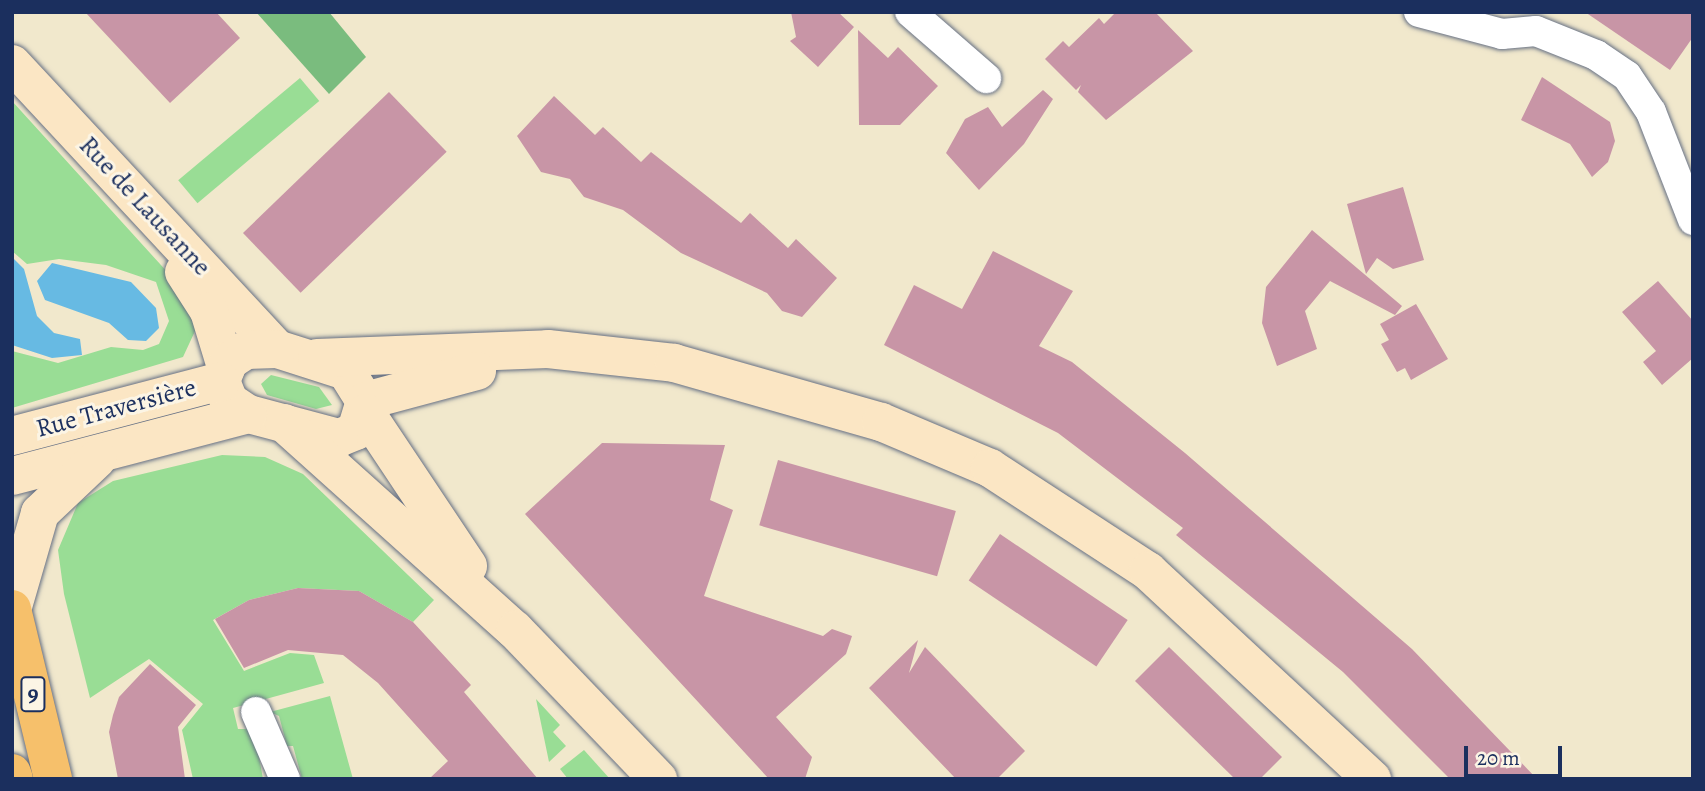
<!DOCTYPE html>
<html>
<head>
<meta charset="utf-8">
<style>
  body { margin:0 }
  #map { position:relative; width:1705px; height:791px; overflow:hidden; background:#f1e8cc; font-family:Alegreya,serif }
  div>[style] { position:absolute }
  [style*='--x'] { left:calc(var(--x)*1px); top:calc(var(--y)*1px); width:calc(var(--w)*1px); rotate:calc(var(--a)*1deg) }
  .green>* { inset:0; background:#99dd95; transform-origin:0 0 }
  .forest>* { inset:0; background:#7abc7e }
  .water>* { inset:0; background:#67bae3 }
  .building>* { inset:0; background:#c895a6; transform-origin:0 0 }
  .roads { filter:drop-shadow(0 0 2px #667084) drop-shadow(0 0 2px #667084) }
  .street>* { height:30px; margin:-15px; padding:0 15px; transform-origin:15px; border-radius:15px; background:#fff }
  .secondary>* { height:38px; margin:-19px; padding:0 19px; transform-origin:19px; border-radius:19px; background:#fbe6c4 }
  .primary>* { height:38px; margin:-19px; padding:0 19px; transform-origin:19px; border-radius:19px; background:#f6c06b }
  span { translate:-50% -50%; white-space:nowrap; text-align:center; line-height:1.15; -webkit-text-stroke:6px #fcf5e5; paint-order:stroke }
  .shield-label span { padding:2px 5px; background:#fcf5e5; border:2px solid; border-radius:5px; -webkit-text-stroke-width:0 }
  .shield-label { font-size:24px; color:#1b2f5e; font-weight:700 }
  .street-label { font-size:26px; color:#1b2f5e }
  .frame { position:absolute; inset:0; border:14px solid #1b2f5e; pointer-events:none }
  .scale { position:absolute; left:1464px; top:746px; width:98px; height:32px; box-sizing:border-box; border:4px solid #1b2f5e; border-top:0; padding-left:9px; font-size:21px; line-height:24px; white-space:nowrap; color:#1b2f5e; -webkit-text-stroke:5px #fcf5e5; paint-order:stroke }
</style>
</head>
<body>
<div id="map">
  <div class="green">
    <i style="left:300px;top:78px;width:30px;height:159px;rotate:50deg"></i>
    <i style="clip-path:polygon(12px 101px,170px 275px,196px 329px,183px 357px,12px 408px,12px 351px,58px 363px,111px 347px,143px 350px,159px 344px,169px 321px,156px 282px,106px 265px,59px 259px,27px 264px,12px 251px)"></i>
    <i style="clip-path:polygon(271px 375px,319px 387px,332px 405px,316px 409px,267px 395px,261px 384px)"></i>
    <i style="clip-path:polygon(222px 455px,265px 457px,303px 474px,434px 600px,413px 622px,359px 591px,298px 588px,249px 600px,213px 620px,244px 671px,290px 653px,314px 655px,324px 683px,233px 708px,238px 729px,254px 729px,263px 779px,193px 779px,182px 730px,203px 704px,149px 659px,90px 698px,64px 594px,58px 550px,78px 503px,113px 481px)"></i>
    <i style="clip-path:polygon(330px 696px,353px 779px,302px 779px,293px 746px,287px 746px,279px 716px,270px 712px)"></i>
    <i style="clip-path:polygon(536px 699px,560px 725px,553px 732px,566px 746px,549px 762px)"></i>
    <i style="clip-path:polygon(584px 750px,610px 779px,568px 779px,560px 769px)"></i>
  </div>
  <div class="forest">
    <i style="clip-path:polygon(256px 12px,329px 12px,366px 57px,329px 94px)"></i>
  </div>
  <div class="water">
    <i style="clip-path:polygon(12px 257px,24px 269px,37px 316px,54px 333px,80px 339px,82px 355px,52px 358px,12px 345px)"></i>
    <i style="clip-path:polygon(52px 263px,131px 282px,156px 308px,159px 328px,146px 341px,128px 340px,109px 323px,45px 300px,37px 281px)"></i>
  </div>
  <div class="building">
    <i style="clip-path:polygon(85px 12px,216px 12px,240px 38px,170px 103px)"></i>
    <i style="clip-path:polygon(791px 12px,838px 12px,854px 27px,818px 67px,790px 41px,796px 37px)"></i>
    <i style="clip-path:polygon(1116px 12px,1155px 12px,1193px 51px,1106px 120px,1078px 92px,1081px 85px,1076px 90px,1045px 59px,1063px 41px,1069px 47px,1099px 18px,1104px 24px)"></i>
    <i style="clip-path:polygon(1585px 12px,1693px 12px,1693px 37px,1670px 70px)"></i>
    <i style="clip-path:polygon(858px 30px,888px 58px,898px 47px,938px 86px,900px 125px,859px 125px)"></i>
    <i style="clip-path:polygon(1542px 77px,1610px 122px,1615px 141px,1608px 162px,1592px 177px,1570px 144px,1521px 120px)"></i>
    <i style="clip-path:polygon(1043px 90px,1053px 99px,1024px 144px,979px 190px,946px 153px,965px 119px,988px 107px,1002px 127px)"></i>
    <i style="left:389px;top:92px;width:83px;height:203px;rotate:46deg"></i>
    <i style="clip-path:polygon(554px 96px,595px 135px,603px 127px,641px 162px,651px 152px,741px 223px,750px 213px,788px 248px,796px 239px,837px 278px,802px 317px,782px 311px,767px 293px,681px 253px,623px 210px,584px 197px,570px 179px,541px 172px,517px 136px)"></i>
    <i style="clip-path:polygon(1403px 187px,1424px 260px,1393px 269px,1377px 258px,1366px 274px,1347px 204px)"></i>
    <i style="clip-path:polygon(1312px 230px,1402px 306px,1395px 315px,1330px 281px,1305px 311px,1317px 349px,1277px 366px,1262px 323px,1266px 287px)"></i>
    <i style="clip-path:polygon(993px 251px,1073px 291px,1039px 346px,1072px 362px,1185px 453px,1412px 649px,1537px 779px,1450px 779px,1343px 672px,1176px 535px,1183px 528px,1058px 433px,884px 345px,914px 285px,962px 309px)"></i>
    <i style="clip-path:polygon(1658px 281px,1693px 321px,1693px 358px,1662px 385px,1643px 362px,1656px 351px,1622px 312px)"></i>
    <i style="clip-path:polygon(1416px 304px,1448px 359px,1411px 380px,1405px 368px,1397px 372px,1381px 344px,1389px 340px,1380px 324px)"></i>
    <i style="clip-path:polygon(602px 443px,725px 445px,710px 500px,733px 510px,704px 596px,823px 636px,832px 629px,852px 636px,846px 654px,776px 717px,812px 757px,805px 779px,769px 779px,525px 514px)"></i>
    <i style="left:778px;top:460px;width:185px;height:68px;rotate:16deg"></i>
    <i style="left:1000px;top:534px;width:154px;height:56px;rotate:34deg"></i>
    <i style="clip-path:polygon(298px 588px,359px 591px,413px 622px,471px 685px,464px 692px,538px 779px,429px 779px,448px 761px,378px 683px,343px 655px,288px 650px,244px 668px,215px 619px,249px 600px)"></i>
    <i style="clip-path:polygon(918px 640px,909px 673px,925px 647px,1025px 751px,997px 779px,956px 779px,869px 688px)"></i>
    <i style="clip-path:polygon(1169px 647px,1282px 757px,1260px 779px,1235px 779px,1135px 681px)"></i>
    <i style="clip-path:polygon(150px 664px,196px 705px,178px 727px,185px 779px,118px 779px,109px 732px,113px 715px,119px 697px)"></i>
  </div>
  <div class="roads">
    <div class="street">
      <i style="--x:910;--y:12;--w:101;--a:41"></i>
      <i style="--x:1419;--y:12;--w:86;--a:14.8"></i>
      <i style="--x:1502;--y:34;--w:34;--a:-5"></i>
      <i style="--x:1536;--y:31;--w:65;--a:21.8"></i>
      <i style="--x:1596;--y:55;--w:37;--a:34"></i>
      <i style="--x:1627;--y:76;--w:43;--a:56.3"></i>
      <i style="--x:1651;--y:112;--w:116;--a:68.7"></i>
      <i style="--x:256;--y:712;--w:73;--a:66.6"></i>
    </div>
    <div class="secondary">
      <i style="--x:12;--y:64;--w:389;--a:47.1"></i>
      <i style="--x:184;--y:272;--w:46;--a:57.3"></i>
      <i style="--x:209;--y:311;--w:59;--a:73.1"></i>
      <i style="--x:277;--y:349;--w:72;--a:17.7"></i>
      <i style="--x:346;--y:371;--w:36;--a:58"></i>
      <i style="--x:365;--y:401;--w:31;--a:107"></i>
      <i style="--x:356;--y:431;--w:18;--a:158"></i>
      <i style="--x:339;--y:438;--w:94;--a:-165.2"></i>
      <i style="--x:248;--y:414;--w:23;--a:-146"></i>
      <i style="--x:229;--y:401;--w:22;--a:-112"></i>
      <i style="--x:221;--y:381;--w:22;--a:-68"></i>
      <i style="--x:229;--y:361;--w:20;--a:-33"></i>
      <i style="--x:246;--y:350;--w:31;--a:-2"></i>
      <i style="--x:317;--y:358;--w:231;--a:-2.2"></i>
      <i style="--x:548;--y:349;--w:127;--a:6.3"></i>
      <i style="--x:674;--y:363;--w:215;--a:15.9"></i>
      <i style="--x:881;--y:422;--w:118;--a:22.9"></i>
      <i style="--x:990;--y:468;--w:189;--a:33.1"></i>
      <i style="--x:1148;--y:571;--w:306;--a:42.9"></i>
      <i style="--x:365;--y:401;--w:116;--a:-15"></i>
      <i style="--x:366;--y:413;--w:184;--a:56.3"></i>
      <i style="--x:284;--y:423;--w:310;--a:41.9"></i>
      <i style="--x:515;--y:630;--w:207;--a:46.2"></i>
      <i style="--x:12;--y:436;--w:216;--a:-14.7"></i>
      <i style="--x:12;--y:476;--w:244;--a:-14.7"></i>
      <i style="--x:12;--y:610;--w:101;--a:-73.9"></i>
      <i style="--x:40;--y:513;--w:79;--a:-43.5"></i>
    </div>
    <div class="primary">
      <i style="--x:12;--y:609;--w:175;--a:76.4"></i>
      <i style="--x:12;--y:773;--w:6;--a:72"></i>
    </div>
  </div>
  <div class="shield-label">
    <span style="left:33px;top:694px">9</span>
  </div>
  <div class="street-label">
    <span style="left:145px;top:206px;rotate:47deg">Rue de Lausanne</span>
    <span style="left:116px;top:408px;rotate:-15deg">Rue Traversière</span>
  </div>
  <div class="frame"></div>
  <div class="scale">20 m</div>
</div>
</body>
</html>
